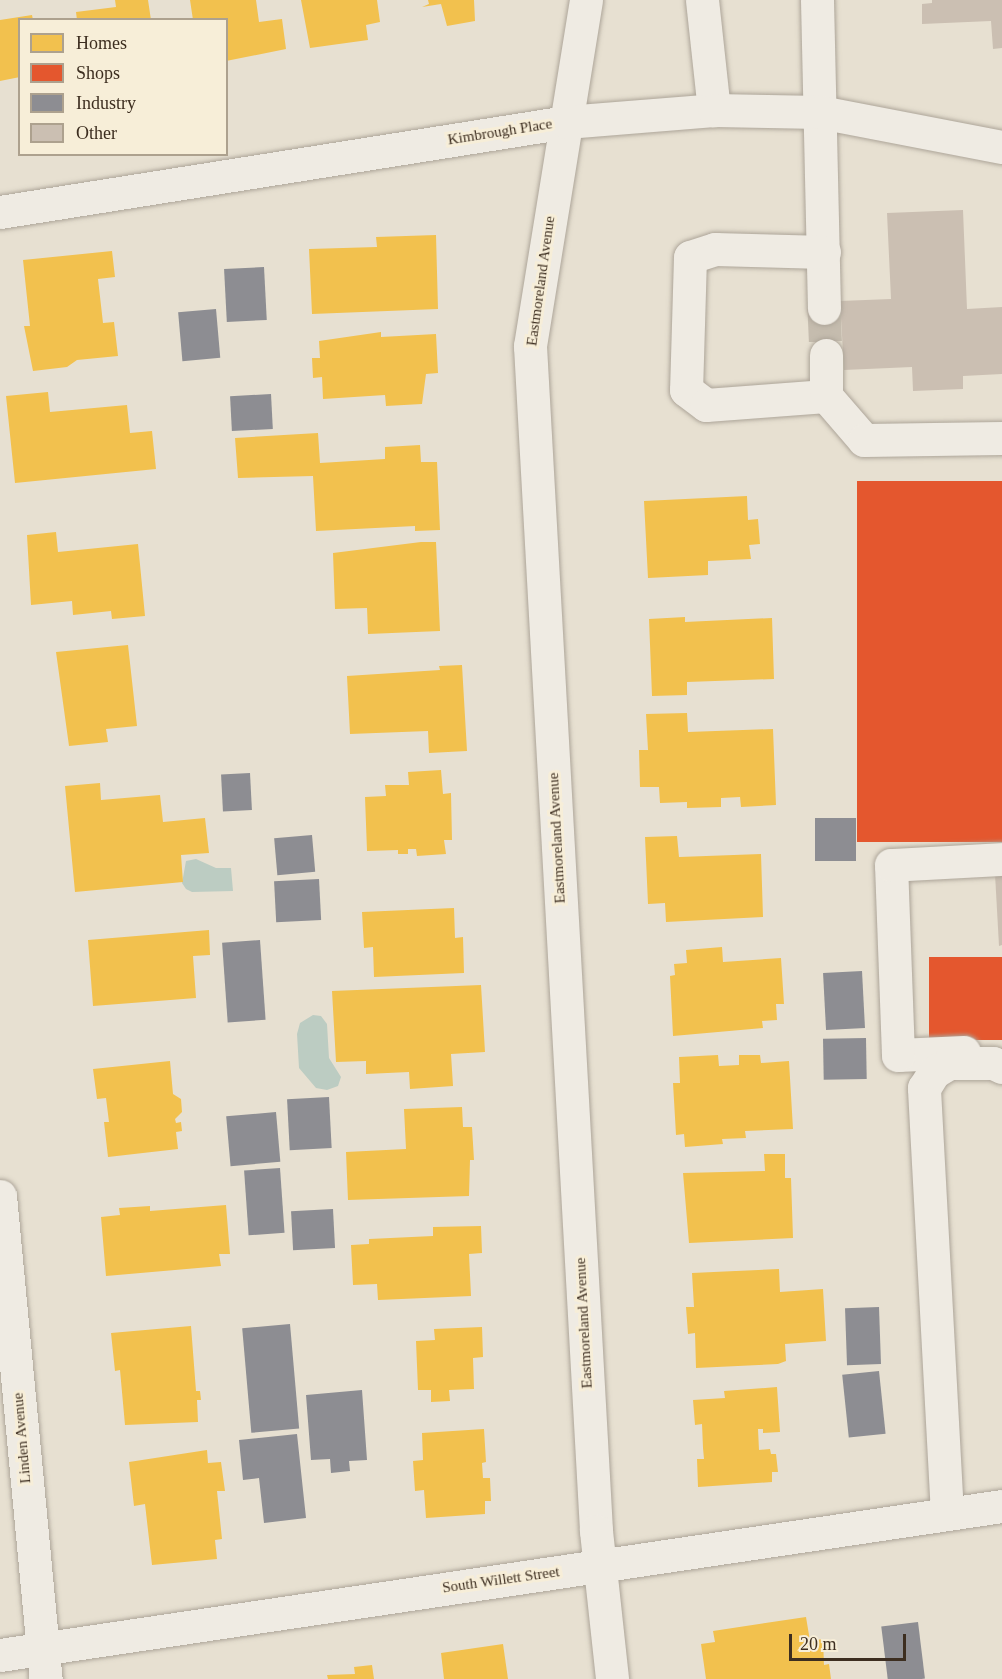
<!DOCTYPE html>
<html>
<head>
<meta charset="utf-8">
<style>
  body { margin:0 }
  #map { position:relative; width:1002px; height:1679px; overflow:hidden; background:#e7e0d1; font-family:"Times New Roman",serif }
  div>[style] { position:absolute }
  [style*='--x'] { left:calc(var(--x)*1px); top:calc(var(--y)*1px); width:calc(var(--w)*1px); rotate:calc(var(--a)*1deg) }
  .water>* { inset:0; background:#bcccc2 }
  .homes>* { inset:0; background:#f2c14e }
  .shops>* { inset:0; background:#e4572e; transform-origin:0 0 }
  .industry>* { inset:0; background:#8d8d92; transform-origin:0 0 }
  .building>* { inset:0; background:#cbbfb2 }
  .minor-tunnel>* { height:33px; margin-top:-16.5px; transform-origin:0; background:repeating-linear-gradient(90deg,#c5bcae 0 33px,transparent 0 49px) }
  .roads { filter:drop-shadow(0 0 2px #ada599) drop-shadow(0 0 2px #ada599) }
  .minor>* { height:33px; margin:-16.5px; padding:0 16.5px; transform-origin:16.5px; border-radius:16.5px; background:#efebe3 }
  span { translate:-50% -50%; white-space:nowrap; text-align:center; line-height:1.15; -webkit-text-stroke:6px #f7eed8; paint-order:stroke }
  .street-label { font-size:15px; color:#3d2e20 }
  .legend { position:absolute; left:18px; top:18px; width:210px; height:138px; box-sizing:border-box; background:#f7eed8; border:2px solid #ada18e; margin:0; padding:8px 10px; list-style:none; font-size:18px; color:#3d2e20 }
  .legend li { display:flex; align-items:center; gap:12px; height:30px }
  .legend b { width:30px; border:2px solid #ada18e }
  .scale { position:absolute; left:789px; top:1634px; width:117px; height:27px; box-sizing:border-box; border:3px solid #3d2e20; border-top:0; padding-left:8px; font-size:18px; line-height:21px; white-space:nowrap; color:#3d2e20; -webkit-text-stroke:4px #f7eed8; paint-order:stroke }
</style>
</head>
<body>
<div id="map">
  <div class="water">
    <i style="clip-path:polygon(196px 859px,216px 868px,231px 868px,233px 891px,192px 892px,186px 889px,182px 883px,186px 861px)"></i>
    <i style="clip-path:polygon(313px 1015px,321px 1016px,327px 1024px,329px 1058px,341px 1077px,338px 1086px,327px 1090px,316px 1088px,299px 1068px,297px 1034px,300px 1023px)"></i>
  </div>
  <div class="homes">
    <i style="clip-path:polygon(115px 0,148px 0,151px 20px,77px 20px,76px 12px,116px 7px)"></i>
    <i style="clip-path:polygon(190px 0,256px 0,259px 22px,282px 19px,286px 49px,226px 61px,226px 20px,193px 20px)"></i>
    <i style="clip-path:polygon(301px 0,377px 0,380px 22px,366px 25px,368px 40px,310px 48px)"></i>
    <i style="clip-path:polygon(428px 0,474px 0,475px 21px,447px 26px,441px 4px,422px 7px,429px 4px)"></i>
    <i style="clip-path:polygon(32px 15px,33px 20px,20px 20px,20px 77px,0 81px,0 20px)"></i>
    <i style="clip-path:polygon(436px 235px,438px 309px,312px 314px,309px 249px,377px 247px,376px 237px)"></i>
    <i style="clip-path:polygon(112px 251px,115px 277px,98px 279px,103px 323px,114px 322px,118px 356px,77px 360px,67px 367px,33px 371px,24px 326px,30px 326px,23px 260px)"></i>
    <i style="clip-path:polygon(381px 332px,381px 337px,436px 334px,438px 373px,426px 374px,422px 404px,386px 406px,385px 395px,323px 399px,322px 377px,313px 378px,312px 358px,320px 358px,319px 341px)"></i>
    <i style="clip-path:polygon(48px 392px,50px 412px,127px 405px,130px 433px,152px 431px,156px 469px,15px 483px,6px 396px)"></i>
    <i style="clip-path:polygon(318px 433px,320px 463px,385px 459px,385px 447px,420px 445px,421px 462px,437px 462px,440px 530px,415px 531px,415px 526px,316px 531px,313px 476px,238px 478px,235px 438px)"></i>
    <i style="clip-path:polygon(747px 496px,748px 520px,758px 519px,760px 544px,749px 545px,751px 559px,708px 561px,708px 575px,648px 578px,644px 501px)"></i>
    <i style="clip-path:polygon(56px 532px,58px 552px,138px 544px,145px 616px,112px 619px,111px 611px,73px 615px,72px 601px,31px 605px,27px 535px)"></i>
    <i style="clip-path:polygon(421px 542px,436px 542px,440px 631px,368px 634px,367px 608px,335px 609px,333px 553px)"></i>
    <i style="clip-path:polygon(685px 617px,685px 622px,772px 618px,774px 679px,687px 682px,687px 695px,652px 696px,649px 619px)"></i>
    <i style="clip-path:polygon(128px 645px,137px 726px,106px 729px,108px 742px,69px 746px,56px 652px)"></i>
    <i style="clip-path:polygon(462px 665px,467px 751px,429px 753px,428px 731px,350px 734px,347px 676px,440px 670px,439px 666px)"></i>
    <i style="clip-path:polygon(687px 713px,688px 732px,773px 729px,776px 805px,741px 807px,740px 797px,721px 798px,721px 807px,687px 808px,687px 802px,660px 803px,659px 787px,640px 787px,639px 750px,648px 750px,646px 714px)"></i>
    <i style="clip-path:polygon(441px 770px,443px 794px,451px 793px,452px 840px,444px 840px,446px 854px,417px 856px,416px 849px,408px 849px,408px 854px,398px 854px,398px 850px,367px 851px,365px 797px,386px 796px,385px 785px,409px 785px,408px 772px)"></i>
    <i style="clip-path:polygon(100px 783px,101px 800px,160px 795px,163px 822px,205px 818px,209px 853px,181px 855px,183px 882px,75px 892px,65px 786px)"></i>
    <i style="clip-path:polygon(677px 836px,679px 857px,761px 854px,763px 917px,666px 922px,665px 903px,648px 904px,645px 837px)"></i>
    <i style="clip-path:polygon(454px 908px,455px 938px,463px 937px,464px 973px,374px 977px,373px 947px,364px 948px,362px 912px)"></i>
    <i style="clip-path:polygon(209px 930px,210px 955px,193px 956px,196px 998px,93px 1006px,88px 940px)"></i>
    <i style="clip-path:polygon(722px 947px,723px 962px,781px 958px,784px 1004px,776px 1004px,777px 1020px,762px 1021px,763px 1028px,673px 1036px,670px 976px,675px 975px,674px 964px,687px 963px,686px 950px)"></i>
    <i style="clip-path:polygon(481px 985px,485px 1052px,451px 1054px,453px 1086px,410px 1089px,409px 1072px,366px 1074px,366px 1061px,336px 1062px,332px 991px)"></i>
    <i style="clip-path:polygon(718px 1055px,719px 1066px,739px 1065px,739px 1055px,760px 1055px,761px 1063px,789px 1061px,793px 1129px,745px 1131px,746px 1138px,722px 1139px,723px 1144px,685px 1147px,684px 1134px,676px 1135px,673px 1083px,680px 1083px,679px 1057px)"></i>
    <i style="clip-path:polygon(170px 1061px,173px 1094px,181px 1099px,182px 1112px,175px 1119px,176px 1123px,181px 1122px,182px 1131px,176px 1132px,178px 1149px,108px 1157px,104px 1122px,109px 1122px,106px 1098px,97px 1099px,93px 1069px)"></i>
    <i style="clip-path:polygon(462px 1107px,463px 1127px,472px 1127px,474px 1160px,470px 1160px,469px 1196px,348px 1200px,346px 1152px,406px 1149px,404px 1109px)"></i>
    <i style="clip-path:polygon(764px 1154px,785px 1154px,785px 1178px,791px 1178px,793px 1238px,689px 1243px,683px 1173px,765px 1171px)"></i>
    <i style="clip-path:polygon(226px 1205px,230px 1254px,219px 1254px,221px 1266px,106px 1276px,101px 1217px,120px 1215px,119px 1208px,150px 1206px,150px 1211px)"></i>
    <i style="clip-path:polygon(481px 1226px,482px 1253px,469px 1254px,471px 1296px,378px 1300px,377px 1284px,353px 1285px,351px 1245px,369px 1244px,369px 1239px,433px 1236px,433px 1227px)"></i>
    <i style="clip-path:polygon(779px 1269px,780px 1292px,823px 1289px,826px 1341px,785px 1344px,786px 1361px,778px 1364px,696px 1368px,695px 1333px,688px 1334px,686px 1307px,694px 1307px,692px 1273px)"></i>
    <i style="clip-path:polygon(191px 1326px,196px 1391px,200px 1391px,201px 1400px,197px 1400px,198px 1422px,125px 1425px,120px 1370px,115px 1371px,111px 1333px)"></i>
    <i style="clip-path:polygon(482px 1327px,483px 1357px,473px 1358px,474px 1389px,449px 1390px,450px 1401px,431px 1402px,431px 1390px,418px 1390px,416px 1341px,435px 1340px,434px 1329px)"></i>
    <i style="clip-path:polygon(777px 1387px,780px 1432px,763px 1433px,763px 1429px,758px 1429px,759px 1450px,770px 1449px,771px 1454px,776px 1454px,778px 1472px,772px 1472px,772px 1482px,698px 1487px,697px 1459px,704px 1459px,703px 1448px,702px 1424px,695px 1425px,693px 1400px,725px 1398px,724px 1391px)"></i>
    <i style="clip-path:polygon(484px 1429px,486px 1462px,482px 1463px,483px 1478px,490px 1478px,491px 1501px,485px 1501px,485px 1514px,426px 1518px,424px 1490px,415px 1491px,413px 1461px,423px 1460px,422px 1433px)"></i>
    <i style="clip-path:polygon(207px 1450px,208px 1463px,221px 1462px,225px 1491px,217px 1491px,222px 1539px,215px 1540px,217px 1559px,152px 1565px,145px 1504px,134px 1506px,129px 1462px)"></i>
    <i style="clip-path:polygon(806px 1617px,810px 1641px,823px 1639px,824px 1665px,829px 1664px,831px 1679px,706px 1679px,701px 1644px,715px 1642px,713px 1631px)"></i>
    <i style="clip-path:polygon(503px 1644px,508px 1679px,444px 1679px,441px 1653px)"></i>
    <i style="clip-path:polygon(372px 1665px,374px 1679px,328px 1679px,327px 1675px,355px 1674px,354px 1667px)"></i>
  </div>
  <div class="shops">
    <i style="left:1002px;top:481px;width:361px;height:145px;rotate:90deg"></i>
    <i style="left:1002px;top:957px;width:83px;height:73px;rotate:90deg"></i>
  </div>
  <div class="industry">
    <i style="left:264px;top:267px;width:53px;height:40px;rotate:87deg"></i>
    <i style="left:216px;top:309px;width:49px;height:38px;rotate:85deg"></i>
    <i style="left:271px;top:394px;width:35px;height:41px;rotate:87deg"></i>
    <i style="left:250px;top:773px;width:37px;height:29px;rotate:87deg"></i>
    <i style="left:815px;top:818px;width:41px;height:43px"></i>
    <i style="left:312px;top:835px;width:37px;height:38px;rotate:85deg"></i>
    <i style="left:319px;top:879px;width:41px;height:45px;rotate:87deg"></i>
    <i style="left:260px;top:940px;width:80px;height:38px;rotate:86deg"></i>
    <i style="left:862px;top:971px;width:57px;height:39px;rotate:87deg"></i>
    <i style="left:866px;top:1038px;width:41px;height:43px;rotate:89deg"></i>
    <i style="left:329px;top:1097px;width:51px;height:42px;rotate:87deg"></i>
    <i style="left:276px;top:1112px;width:50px;height:50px;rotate:85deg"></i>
    <i style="left:280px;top:1168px;width:65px;height:36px;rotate:86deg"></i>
    <i style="left:333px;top:1209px;width:39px;height:42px;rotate:87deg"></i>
    <i style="left:879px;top:1307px;width:57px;height:34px;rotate:88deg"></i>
    <i style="left:290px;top:1324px;width:105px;height:48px;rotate:85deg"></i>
    <i style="left:879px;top:1371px;width:63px;height:37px;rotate:84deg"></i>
    <i style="clip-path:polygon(362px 1390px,367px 1460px,349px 1461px,350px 1471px,331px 1473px,330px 1459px,311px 1460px,306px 1395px)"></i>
    <i style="clip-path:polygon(297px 1434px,306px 1518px,264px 1523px,259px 1478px,243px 1480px,239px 1440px)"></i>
    <i style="left:918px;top:1622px;width:57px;height:37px;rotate:83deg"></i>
  </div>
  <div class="building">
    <i style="clip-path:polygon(932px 0,1002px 0,1002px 48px,993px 49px,991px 21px,922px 24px,922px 4px,932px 3px)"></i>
    <i style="clip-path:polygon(963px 210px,967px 309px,1002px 307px,1002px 374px,963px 376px,963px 389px,913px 391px,912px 367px,844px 370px,840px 301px,891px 299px,887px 213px)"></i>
    <i style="clip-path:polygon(995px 874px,1002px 874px,1002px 945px,999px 946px)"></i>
  </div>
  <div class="minor-tunnel">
    <i style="--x:824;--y:308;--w:47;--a:87.6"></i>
  </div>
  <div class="roads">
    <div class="minor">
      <i style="--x:586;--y:0;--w:351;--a:99.2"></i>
      <i style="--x:530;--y:346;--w:1187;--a:86.81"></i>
      <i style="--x:596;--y:1531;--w:149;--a:83.8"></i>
      <i style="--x:702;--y:0;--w:111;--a:83.8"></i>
      <i style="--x:817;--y:0;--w:308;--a:88.7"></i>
      <i style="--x:0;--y:212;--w:573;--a:-9.03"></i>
      <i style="--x:566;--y:122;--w:148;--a:-4.6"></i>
      <i style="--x:714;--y:110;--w:106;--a:1.1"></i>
      <i style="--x:820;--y:112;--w:185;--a:10.9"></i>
      <i style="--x:824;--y:252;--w:109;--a:-178.4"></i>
      <i style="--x:715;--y:249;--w:26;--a:162"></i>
      <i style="--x:690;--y:257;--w:133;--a:91.7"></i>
      <i style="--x:686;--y:390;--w:25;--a:37"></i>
      <i style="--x:706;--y:405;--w:120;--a:-4.3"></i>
      <i style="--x:826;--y:355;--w:41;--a:90"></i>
      <i style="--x:826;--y:396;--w:58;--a:49.2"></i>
      <i style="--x:864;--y:440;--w:138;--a:-0.8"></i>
      <i style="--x:964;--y:1052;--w:66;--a:177.4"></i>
      <i style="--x:898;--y:1055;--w:190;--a:-92.1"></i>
      <i style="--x:891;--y:865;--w:111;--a:-3.1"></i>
      <i style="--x:0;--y:1196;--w:485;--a:84.6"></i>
      <i style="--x:947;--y:1514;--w:427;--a:-93.1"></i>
      <i style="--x:924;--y:1088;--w:19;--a:-58"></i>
      <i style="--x:934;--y:1072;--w:17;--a:-31"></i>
      <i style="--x:949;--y:1063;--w:44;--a:0"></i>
      <i style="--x:993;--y:1063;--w:10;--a:24"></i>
      <i style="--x:0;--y:1655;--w:1013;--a:-8.46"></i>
    </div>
  </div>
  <div class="street-label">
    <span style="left:500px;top:132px;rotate:-9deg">Kimbrough Place</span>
    <span style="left:541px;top:281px;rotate:-82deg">Eastmoreland Avenue</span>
    <span style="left:557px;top:838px;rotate:-93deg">Eastmoreland Avenue</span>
    <span style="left:584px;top:1323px;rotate:-93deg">Eastmoreland Avenue</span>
    <span style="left:22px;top:1438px;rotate:-95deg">Linden Avenue</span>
    <span style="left:501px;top:1580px;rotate:-8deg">South Willett Street</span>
  </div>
  <ul class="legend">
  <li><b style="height:16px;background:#f2c14e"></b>Homes</li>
  <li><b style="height:16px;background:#e4572e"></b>Shops</li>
  <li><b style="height:16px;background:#8d8d92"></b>Industry</li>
  <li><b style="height:16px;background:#cbbfb2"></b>Other</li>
  </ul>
  <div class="scale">20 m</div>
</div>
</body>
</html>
